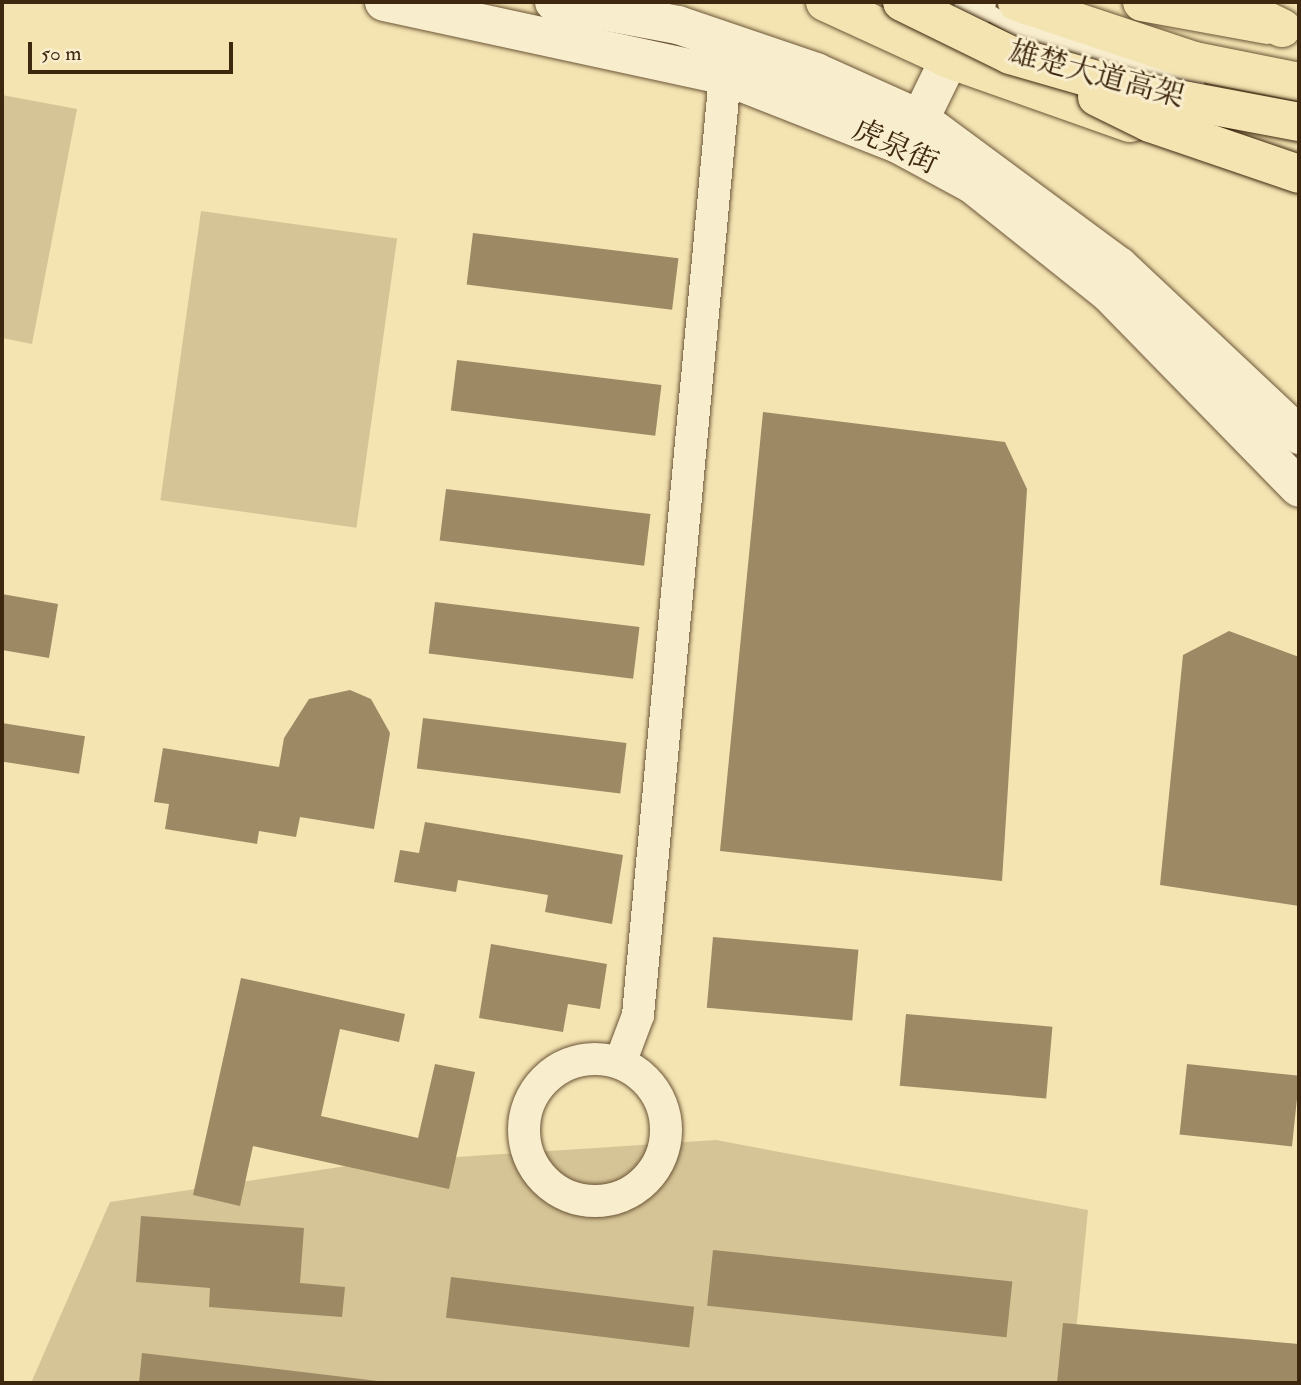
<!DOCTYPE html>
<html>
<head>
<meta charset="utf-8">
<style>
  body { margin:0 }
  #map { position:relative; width:1301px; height:1385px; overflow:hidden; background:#f4e4b2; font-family:"IM FELL Double Pica","Noto Serif SC",serif }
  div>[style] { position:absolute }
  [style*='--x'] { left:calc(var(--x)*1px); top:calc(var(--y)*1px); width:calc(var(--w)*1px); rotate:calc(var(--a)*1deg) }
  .green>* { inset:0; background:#d5c496; transform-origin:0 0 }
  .building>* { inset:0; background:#9d8964; transform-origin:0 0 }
  .roads { filter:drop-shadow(0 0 2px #6c5638) drop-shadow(0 0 2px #6c5638) }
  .service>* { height:16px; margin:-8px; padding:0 8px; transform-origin:8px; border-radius:8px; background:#f8edcd }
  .minor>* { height:32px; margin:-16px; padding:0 16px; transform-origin:16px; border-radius:16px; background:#f8edcd }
  .minor>.ring { margin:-16px; padding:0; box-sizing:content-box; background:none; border:32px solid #f8edcd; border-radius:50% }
  .secondary>* { height:38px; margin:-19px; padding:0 19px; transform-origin:19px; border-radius:19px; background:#f8edcd }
  .primary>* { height:38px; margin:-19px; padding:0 19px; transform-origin:19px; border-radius:19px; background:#f4e4b2 }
  .trunk>* { height:38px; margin:-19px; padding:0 19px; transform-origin:19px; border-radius:19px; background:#f4e4b2 }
  .bridges { filter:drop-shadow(0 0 2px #3e270f) drop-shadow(0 0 2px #3e270f) }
  .trunk-bridge>* { height:38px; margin:-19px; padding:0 19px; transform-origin:19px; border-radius:19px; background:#f4e4b2 }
  span { translate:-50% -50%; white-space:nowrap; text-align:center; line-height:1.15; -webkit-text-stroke:6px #f8edcd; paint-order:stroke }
  .street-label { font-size:30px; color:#3e270f }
  .frame { position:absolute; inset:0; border:4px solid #3e270f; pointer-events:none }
  .scale { position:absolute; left:28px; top:42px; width:205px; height:32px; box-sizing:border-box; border:4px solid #3e270f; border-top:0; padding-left:9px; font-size:21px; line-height:24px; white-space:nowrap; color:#3e270f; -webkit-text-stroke:5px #f8edcd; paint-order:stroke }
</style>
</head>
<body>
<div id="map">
  <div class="green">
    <i style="clip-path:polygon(2px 95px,77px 109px,32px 344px,2px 338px)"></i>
    <i style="left:201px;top:211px;width:198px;height:292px;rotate:8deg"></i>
    <i style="clip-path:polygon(716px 1140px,1088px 1210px,1071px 1383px,31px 1383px,110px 1202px,366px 1163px)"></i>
  </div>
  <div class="building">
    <i style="left:473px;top:233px;width:207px;height:52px;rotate:7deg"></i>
    <i style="left:457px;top:360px;width:206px;height:51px;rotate:7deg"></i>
    <i style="clip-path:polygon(763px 412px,1005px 442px,1027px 489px,1002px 881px,720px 851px)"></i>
    <i style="left:446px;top:489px;width:206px;height:52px;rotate:7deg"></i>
    <i style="clip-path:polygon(2px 594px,58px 604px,49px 658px,2px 650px)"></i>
    <i style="left:435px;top:602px;width:206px;height:52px;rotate:7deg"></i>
    <i style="clip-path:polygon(1229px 631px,1299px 657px,1299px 906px,1160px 885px,1183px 655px)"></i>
    <i style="clip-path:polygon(350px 690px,371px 699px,390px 733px,374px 829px,300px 817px,296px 837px,259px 831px,257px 844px,165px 829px,169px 804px,154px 802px,163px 748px,279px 767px,284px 738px,309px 699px)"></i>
    <i style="left:423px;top:718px;width:205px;height:51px;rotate:7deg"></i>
    <i style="left:2px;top:723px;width:84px;height:38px;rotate:9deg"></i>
    <i style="clip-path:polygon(425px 822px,623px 855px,612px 924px,545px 912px,548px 895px,458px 880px,456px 892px,394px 882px,400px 850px,419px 853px)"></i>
    <i style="left:713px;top:937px;width:146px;height:71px;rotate:5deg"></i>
    <i style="clip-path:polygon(491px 944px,607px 964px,600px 1009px,568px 1004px,563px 1032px,479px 1018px)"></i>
    <i style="clip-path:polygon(241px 978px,405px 1014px,399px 1042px,340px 1029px,321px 1116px,418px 1138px,435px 1064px,475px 1072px,449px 1189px,253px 1146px,240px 1206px,193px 1195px)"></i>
    <i style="left:906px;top:1014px;width:147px;height:72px;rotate:5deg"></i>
    <i style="left:1187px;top:1064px;width:113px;height:71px;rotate:6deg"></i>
    <i style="clip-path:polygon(141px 1216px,304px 1228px,300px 1283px,345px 1287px,342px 1317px,209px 1307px,210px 1288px,136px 1282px)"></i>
    <i style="left:713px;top:1250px;width:301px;height:56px;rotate:6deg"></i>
    <i style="left:451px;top:1277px;width:245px;height:41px;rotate:7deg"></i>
    <i style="clip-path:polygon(1063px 1323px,1299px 1344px,1299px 1383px,1057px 1383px)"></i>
    <i style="clip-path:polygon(142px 1353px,386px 1382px,386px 1383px,139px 1383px)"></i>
  </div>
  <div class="roads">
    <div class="service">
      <i style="--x:975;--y:5;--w:48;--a:28.7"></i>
      <i style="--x:1017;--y:28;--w:189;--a:17.9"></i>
    </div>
    <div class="minor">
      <i class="ring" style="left:524px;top:1059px;width:110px;height:110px"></i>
      <i style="--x:620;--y:1063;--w:51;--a:-69.4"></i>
      <i style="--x:638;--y:1015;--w:943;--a:-84.71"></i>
    </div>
    <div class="secondary">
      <i style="--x:384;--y:2;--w:349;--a:12.2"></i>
      <i style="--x:725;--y:76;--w:186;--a:21.5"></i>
      <i style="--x:898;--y:144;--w:84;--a:28.4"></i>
      <i style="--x:972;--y:184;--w:175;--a:38.5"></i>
      <i style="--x:1109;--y:293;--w:272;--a:45.7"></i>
      <i style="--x:554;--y:2;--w:126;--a:10.5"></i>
      <i style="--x:678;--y:25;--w:146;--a:18.8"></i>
      <i style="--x:816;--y:72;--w:114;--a:24.3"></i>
      <i style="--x:920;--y:119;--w:247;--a:36.5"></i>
      <i style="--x:1119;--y:266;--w:247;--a:43.2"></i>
      <i style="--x:920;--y:119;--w:130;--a:-64"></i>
    </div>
    <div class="primary">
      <i style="--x:825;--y:2;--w:136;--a:24.7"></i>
      <i style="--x:949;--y:59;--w:192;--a:19.5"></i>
      <i style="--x:1142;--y:2;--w:127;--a:10.4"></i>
    </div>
    <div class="trunk">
      <i style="--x:1017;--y:2;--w:187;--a:18.4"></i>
      <i style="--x:1194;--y:61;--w:107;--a:11.3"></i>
      <i style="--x:1228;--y:2;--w:60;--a:25.7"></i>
    </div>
  </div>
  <div class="bridges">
    <div class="trunk-bridge">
      <i style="--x:902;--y:2;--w:120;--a:26.1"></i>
      <i style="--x:1010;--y:55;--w:130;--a:16.1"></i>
      <i style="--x:1135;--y:91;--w:167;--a:10.7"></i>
      <i style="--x:1097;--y:97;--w:59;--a:26.1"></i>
      <i style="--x:1150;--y:123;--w:157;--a:18.9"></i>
    </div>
  </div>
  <div class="street-label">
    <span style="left:1096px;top:75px;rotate:15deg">雄楚大道高架</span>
    <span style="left:895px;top:147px;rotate:25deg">虎泉街</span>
  </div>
  <div class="frame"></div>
  <div class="scale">50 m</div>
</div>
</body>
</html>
